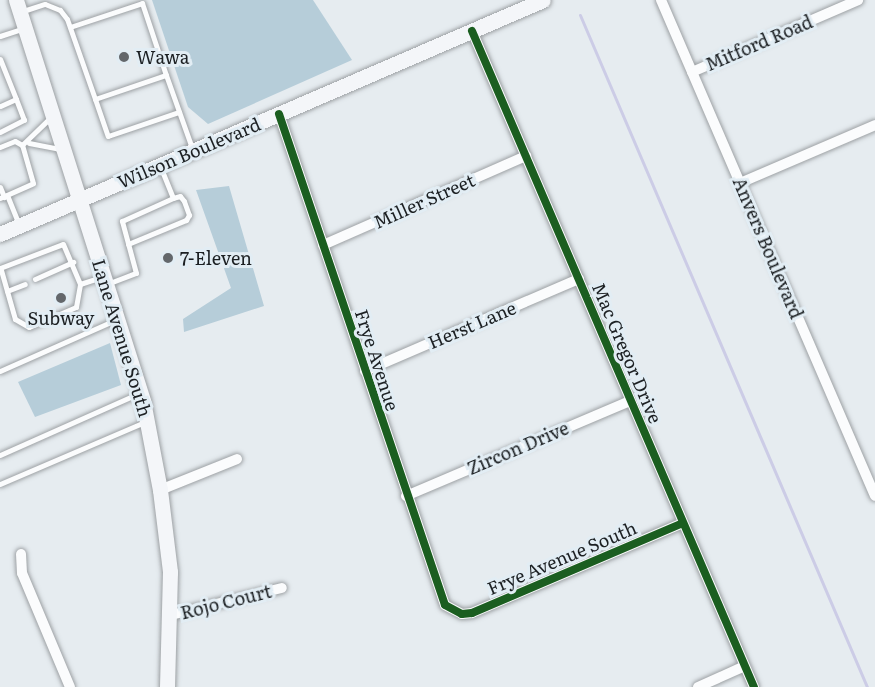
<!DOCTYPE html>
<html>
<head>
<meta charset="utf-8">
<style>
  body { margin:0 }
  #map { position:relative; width:875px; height:687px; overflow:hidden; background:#e6ecf0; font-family:Literata,serif }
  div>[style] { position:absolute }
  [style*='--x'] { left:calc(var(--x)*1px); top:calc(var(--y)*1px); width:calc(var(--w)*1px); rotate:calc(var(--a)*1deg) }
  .forest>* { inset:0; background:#b6cdd9 }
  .stream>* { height:3px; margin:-1.5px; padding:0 1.5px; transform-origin:1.5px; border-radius:1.5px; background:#cccce6 }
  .roads { filter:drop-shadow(0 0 2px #9da1a4) drop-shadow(0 0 2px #9da1a4) }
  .lane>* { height:5px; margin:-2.5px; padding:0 2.5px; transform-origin:2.5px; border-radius:2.5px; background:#fbfcfd }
  .street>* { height:10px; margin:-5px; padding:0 5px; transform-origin:5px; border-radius:5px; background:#fbfcfd }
  .secondary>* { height:15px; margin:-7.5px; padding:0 7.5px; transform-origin:7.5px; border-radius:7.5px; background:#f4f6f9 }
  .cycleway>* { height:8px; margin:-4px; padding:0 4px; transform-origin:4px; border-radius:4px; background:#1b5e20 }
  .dots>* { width:16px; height:16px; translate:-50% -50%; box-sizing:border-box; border:3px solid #e2edf4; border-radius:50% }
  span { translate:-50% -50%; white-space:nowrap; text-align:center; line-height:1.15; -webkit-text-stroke:6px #e2edf4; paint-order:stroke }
  .street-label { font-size:18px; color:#1c2023 }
  .poi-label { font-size:18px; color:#1c2023 }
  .left { translate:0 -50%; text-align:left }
</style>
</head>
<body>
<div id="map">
  <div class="forest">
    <i style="clip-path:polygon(152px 0,313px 0,352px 60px,208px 124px,188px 107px)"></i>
    <i style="clip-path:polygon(229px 186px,264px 306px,184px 332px,183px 319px,231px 288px,196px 190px)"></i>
    <i style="clip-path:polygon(110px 343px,121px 385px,35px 417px,18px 382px)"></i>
  </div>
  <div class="stream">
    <i style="--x:580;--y:15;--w:731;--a:66.87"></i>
  </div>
  <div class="roads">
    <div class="lane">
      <i style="--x:20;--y:12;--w:26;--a:-18"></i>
      <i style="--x:45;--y:4;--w:16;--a:22"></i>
      <i style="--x:60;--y:10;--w:11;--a:52"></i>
      <i style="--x:67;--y:19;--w:85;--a:70.7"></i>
      <i style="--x:95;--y:99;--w:75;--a:-18.7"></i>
      <i style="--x:166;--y:75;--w:77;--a:70.4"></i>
      <i style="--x:70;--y:27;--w:76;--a:-18.4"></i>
      <i style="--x:142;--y:3;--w:76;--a:71.6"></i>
      <i style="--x:0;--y:36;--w:23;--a:-18"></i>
      <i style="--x:0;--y:59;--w:43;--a:68.2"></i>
      <i style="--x:16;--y:99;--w:17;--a:156"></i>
      <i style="--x:95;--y:99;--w:39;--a:71"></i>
      <i style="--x:108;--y:136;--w:75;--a:-18.7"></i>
      <i style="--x:0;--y:132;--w:27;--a:-27"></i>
      <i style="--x:24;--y:120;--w:22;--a:-111"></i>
      <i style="--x:29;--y:143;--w:32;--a:11"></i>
      <i style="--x:0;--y:147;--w:16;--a:-22"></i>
      <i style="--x:15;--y:141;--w:8;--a:30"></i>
      <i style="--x:0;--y:187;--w:11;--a:68"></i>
      <i style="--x:7;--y:195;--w:31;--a:68"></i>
      <i style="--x:0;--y:198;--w:36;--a:-24"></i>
      <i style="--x:33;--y:183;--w:40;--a:-106"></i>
      <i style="--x:22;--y:145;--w:39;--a:-44"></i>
      <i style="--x:128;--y:244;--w:63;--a:-22.5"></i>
      <i style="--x:186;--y:220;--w:6;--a:-59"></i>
      <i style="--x:189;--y:215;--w:15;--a:-110"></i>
      <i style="--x:184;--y:201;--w:6;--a:-129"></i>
      <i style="--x:180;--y:196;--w:7;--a:164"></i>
      <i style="--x:0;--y:268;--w:67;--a:-20.9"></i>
      <i style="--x:63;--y:244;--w:43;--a:67"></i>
      <i style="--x:80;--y:284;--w:23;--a:-18"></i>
      <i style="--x:1;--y:270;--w:51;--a:74.1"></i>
      <i style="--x:15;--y:319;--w:16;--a:30"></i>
      <i style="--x:29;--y:327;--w:51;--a:-23.1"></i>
      <i style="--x:76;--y:307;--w:23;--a:-80"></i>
      <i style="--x:35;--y:279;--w:42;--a:-24.1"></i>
      <i style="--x:107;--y:284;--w:31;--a:-21"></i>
      <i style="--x:136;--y:273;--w:54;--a:-105.1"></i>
      <i style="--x:122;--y:221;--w:56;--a:-24.3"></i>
      <i style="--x:173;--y:198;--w:35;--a:-112"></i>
      <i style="--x:7;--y:291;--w:19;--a:-21"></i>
      <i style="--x:0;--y:371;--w:126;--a:-23.9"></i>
      <i style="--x:0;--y:455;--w:152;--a:-24"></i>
      <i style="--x:0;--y:484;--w:158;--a:-23.2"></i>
    </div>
    <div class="street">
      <i style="--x:661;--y:0;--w:540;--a:66.66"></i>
      <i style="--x:472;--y:31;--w:714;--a:66.74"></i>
      <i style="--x:692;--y:72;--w:181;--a:-23.4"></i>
      <i style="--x:279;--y:114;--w:518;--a:71.32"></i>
      <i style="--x:445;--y:605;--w:19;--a:28"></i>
      <i style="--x:462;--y:614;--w:10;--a:-6"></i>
      <i style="--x:472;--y:613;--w:229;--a:-23.1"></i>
      <i style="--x:740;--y:183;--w:147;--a:-23.2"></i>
      <i style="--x:323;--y:245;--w:222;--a:-23.7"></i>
      <i style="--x:365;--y:371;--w:233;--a:-23.3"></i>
      <i style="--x:160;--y:490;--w:83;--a:-21.9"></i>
      <i style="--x:406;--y:496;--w:243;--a:-23"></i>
      <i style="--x:21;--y:554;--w:19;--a:87"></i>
      <i style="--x:22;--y:573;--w:124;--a:67.2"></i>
      <i style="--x:171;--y:615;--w:114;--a:-13.7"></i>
      <i style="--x:698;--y:687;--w:51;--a:-24.1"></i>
    </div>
    <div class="secondary">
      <i style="--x:16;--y:0;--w:421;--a:72.4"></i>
      <i style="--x:143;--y:401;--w:91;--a:79.2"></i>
      <i style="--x:160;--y:490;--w:83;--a:83"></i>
      <i style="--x:170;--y:572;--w:115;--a:91.5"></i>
      <i style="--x:0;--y:234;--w:591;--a:-23.31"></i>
    </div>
  </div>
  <div class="cycleway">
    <i style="--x:472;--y:31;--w:714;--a:66.74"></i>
    <i style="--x:279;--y:114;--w:518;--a:71.32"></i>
    <i style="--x:445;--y:605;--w:19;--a:28"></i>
    <i style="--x:462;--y:614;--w:10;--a:-6"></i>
    <i style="--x:472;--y:613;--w:229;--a:-23.1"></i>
  </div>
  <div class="dots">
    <i style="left:124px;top:57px;background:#63676b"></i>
    <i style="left:168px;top:258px;background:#63676b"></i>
    <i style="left:61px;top:298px;background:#63676b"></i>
  </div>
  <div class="street-label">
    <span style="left:759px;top:43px;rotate:-23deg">Mitford Road</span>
    <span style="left:189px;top:153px;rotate:-23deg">Wilson Boulevard</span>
    <span style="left:424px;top:201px;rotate:-24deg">Miller Street</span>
    <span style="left:768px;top:248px;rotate:67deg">Anvers Boulevard</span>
    <span style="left:472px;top:325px;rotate:-23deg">Herst Lane</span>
    <span style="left:122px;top:338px;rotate:73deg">Lane Avenue South</span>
    <span style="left:627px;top:353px;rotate:67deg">Mac Gregor Drive</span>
    <span style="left:377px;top:360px;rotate:72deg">Frye Avenue</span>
    <span style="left:518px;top:448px;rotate:-23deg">Zircon Drive</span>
    <span style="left:562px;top:558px;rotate:-23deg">Frye Avenue South</span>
    <span style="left:226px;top:602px;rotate:-14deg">Rojo Court</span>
  </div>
  <div class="poi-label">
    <span class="left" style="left:136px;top:57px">Wawa</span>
    <span class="left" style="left:180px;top:258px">7-Eleven</span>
    <span style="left:61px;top:318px">Subway</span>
  </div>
</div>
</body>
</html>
